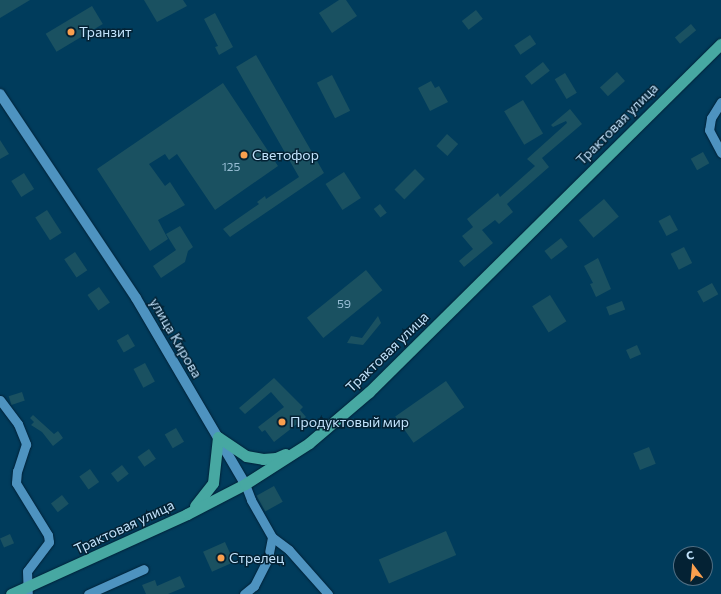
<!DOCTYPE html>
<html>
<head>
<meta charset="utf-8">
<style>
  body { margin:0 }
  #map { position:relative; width:721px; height:594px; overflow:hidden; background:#003c5c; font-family:Commissioner,sans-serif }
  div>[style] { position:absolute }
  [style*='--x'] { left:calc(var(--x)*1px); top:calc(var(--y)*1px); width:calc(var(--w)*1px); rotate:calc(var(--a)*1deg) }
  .building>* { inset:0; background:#1a5161; transform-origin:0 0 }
  .roads { filter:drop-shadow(0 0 1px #002238) drop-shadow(0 0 1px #002238) }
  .minor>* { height:9px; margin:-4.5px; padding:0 4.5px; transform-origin:4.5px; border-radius:4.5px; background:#4e93c0 }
  .tertiary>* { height:10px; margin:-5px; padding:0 5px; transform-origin:5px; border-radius:5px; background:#4e93c0 }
  .trunk>* { height:11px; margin:-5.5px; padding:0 5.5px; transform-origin:5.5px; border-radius:5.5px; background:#47a8a2 }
  .dots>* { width:11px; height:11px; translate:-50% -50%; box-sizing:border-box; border:2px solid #042234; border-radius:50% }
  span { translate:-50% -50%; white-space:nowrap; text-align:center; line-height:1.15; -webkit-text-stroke:3px #042234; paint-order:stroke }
  .number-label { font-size:12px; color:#98bed5 }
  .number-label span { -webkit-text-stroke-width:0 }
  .poi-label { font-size:14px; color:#c2e3fc }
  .left { translate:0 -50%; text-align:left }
  .street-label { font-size:14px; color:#c2e3fc }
  .north { position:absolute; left:673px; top:546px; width:40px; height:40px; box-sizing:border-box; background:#042234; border:1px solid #506f84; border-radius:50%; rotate:344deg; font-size:11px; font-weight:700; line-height:16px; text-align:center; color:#c2e3fc }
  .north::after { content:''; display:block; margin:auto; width:14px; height:18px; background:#fa9f4e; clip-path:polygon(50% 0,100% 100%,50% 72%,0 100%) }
</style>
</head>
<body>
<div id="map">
  <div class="building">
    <i style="clip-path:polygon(0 0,30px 0,0 18px)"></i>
    <i style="clip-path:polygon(144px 0,183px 0,187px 6px,157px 22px)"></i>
    <i style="clip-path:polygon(339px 0,346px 0,357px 16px,332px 33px,319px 13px)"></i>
    <i style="left:92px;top:6px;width:21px;height:54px;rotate:59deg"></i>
    <i style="left:476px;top:10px;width:11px;height:18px;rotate:52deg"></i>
    <i style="clip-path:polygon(215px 13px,233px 47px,219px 55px,215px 47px,218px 46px,204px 19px)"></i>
    <i style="left:691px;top:24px;width:8px;height:21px;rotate:50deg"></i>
    <i style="left:530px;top:35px;width:11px;height:19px;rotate:56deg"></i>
    <i style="clip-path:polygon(256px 55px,324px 173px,230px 237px,223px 229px,259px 204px,257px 202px,265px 196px,266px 199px,299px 177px,236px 67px)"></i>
    <i style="left:543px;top:62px;width:11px;height:23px;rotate:52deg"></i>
    <i style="left:617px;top:72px;width:12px;height:23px;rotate:48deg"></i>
    <i style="left:565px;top:73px;width:23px;height:12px;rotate:59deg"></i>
    <i style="left:332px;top:75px;width:40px;height:17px;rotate:63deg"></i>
    <i style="clip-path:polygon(431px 81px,435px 88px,439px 86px,448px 102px,430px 111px,418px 88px)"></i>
    <i style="clip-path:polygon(223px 83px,278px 166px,215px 210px,177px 154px,169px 160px,165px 154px,149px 164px,165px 186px,170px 182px,185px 205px,158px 220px,168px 239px,150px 251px,97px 169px)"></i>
    <i style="left:523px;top:100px;width:39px;height:22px;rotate:59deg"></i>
    <i style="clip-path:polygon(570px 109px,582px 124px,542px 158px,549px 167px,507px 204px,513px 212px,499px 224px,495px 220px,482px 230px,493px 243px,464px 267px,459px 261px,473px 249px,462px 236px,473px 227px,467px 219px,498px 193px,500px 197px,535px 166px,527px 159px,567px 123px,566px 121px,553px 127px,551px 125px)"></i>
    <i style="left:447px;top:134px;width:15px;height:16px;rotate:42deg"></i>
    <i style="clip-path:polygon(0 140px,9px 154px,0 159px)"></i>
    <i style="left:703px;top:152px;width:13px;height:14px;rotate:61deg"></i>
    <i style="left:415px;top:169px;width:14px;height:29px;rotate:45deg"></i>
    <i style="left:344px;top:172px;width:31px;height:22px;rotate:57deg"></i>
    <i style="left:24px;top:173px;width:19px;height:15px;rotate:58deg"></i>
    <i style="left:604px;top:199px;width:23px;height:33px;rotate:50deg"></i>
    <i style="left:380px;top:204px;width:11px;height:8px;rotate:52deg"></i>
    <i style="left:47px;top:210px;width:27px;height:14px;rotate:57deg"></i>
    <i style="left:670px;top:215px;width:17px;height:13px;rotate:62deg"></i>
    <i style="clip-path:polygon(180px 226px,193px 247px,188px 251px,185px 262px,161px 278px,153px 266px,176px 250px,166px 234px)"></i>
    <i style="left:561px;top:238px;width:11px;height:21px;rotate:52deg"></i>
    <i style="left:684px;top:247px;width:18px;height:15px;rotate:63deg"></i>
    <i style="left:75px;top:252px;width:22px;height:13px;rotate:56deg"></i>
    <i style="clip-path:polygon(598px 258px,611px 289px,596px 297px,590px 284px,593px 283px,584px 266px)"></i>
    <i style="left:366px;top:270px;width:26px;height:76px;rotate:51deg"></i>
    <i style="left:712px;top:283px;width:13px;height:17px;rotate:61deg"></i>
    <i style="left:99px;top:287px;width:19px;height:14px;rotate:55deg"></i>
    <i style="left:550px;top:295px;width:31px;height:21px;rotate:58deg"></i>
    <i style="left:622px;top:301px;width:9px;height:17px;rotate:69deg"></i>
    <i style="clip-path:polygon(378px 316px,381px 323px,363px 345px,347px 343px,351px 336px,362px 338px)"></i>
    <i style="left:128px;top:334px;width:14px;height:13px;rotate:60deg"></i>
    <i style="left:637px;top:345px;width:10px;height:12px;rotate:66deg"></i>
    <i style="left:145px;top:363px;width:21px;height:13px;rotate:62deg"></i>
    <i style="clip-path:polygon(274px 378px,303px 407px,300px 410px,306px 417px,274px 442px,265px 430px,262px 432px,258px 427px,284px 407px,271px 392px,245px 414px,239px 408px)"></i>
    <i style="left:446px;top:381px;width:32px;height:62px;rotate:55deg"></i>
    <i style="left:22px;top:392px;width:9px;height:14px;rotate:72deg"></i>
    <i style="clip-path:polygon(33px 415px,54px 434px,58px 431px,63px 438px,53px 446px,42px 432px,31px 425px,34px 422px,30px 418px)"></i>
    <i style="left:176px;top:428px;width:16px;height:13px;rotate:60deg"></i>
    <i style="left:649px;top:447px;width:18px;height:17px;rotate:68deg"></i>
    <i style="left:149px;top:449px;width:12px;height:14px;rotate:55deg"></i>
    <i style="left:122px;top:465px;width:11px;height:14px;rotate:52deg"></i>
    <i style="left:90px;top:469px;width:16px;height:13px;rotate:55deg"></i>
    <i style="left:274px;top:486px;width:18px;height:20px;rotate:61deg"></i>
    <i style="left:62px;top:495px;width:11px;height:14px;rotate:52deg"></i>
    <i style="left:446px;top:531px;width:26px;height:73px;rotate:67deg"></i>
    <i style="left:10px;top:534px;width:10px;height:11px;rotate:66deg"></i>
    <i style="left:225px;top:542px;width:22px;height:24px;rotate:66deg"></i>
    <i style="clip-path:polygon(180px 576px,185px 587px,168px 594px,146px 594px,142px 585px,155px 580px,157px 586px)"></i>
  </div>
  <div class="roads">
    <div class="minor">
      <i style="--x:721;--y:102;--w:19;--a:122"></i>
      <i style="--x:711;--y:118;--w:12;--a:99"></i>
      <i style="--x:709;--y:130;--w:26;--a:62"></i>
      <i style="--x:0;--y:400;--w:30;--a:53"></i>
      <i style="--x:18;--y:424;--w:22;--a:68"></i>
      <i style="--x:26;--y:444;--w:28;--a:108"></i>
      <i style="--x:17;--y:471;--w:12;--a:95"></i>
      <i style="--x:16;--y:483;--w:61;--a:58.4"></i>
      <i style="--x:48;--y:535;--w:7;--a:82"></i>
      <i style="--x:49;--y:542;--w:36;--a:127"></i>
      <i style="--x:27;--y:571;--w:23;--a:88"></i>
      <i style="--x:245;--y:484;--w:17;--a:69"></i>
      <i style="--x:251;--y:500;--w:43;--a:60.4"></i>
      <i style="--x:272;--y:537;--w:21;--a:37"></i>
      <i style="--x:289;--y:550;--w:59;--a:48.4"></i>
      <i style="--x:88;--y:594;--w:61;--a:-24.1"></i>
      <i style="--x:244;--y:594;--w:13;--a:-39"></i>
      <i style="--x:254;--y:586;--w:31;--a:-63"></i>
      <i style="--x:268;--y:558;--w:21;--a:-79"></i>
    </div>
    <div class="tertiary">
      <i style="--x:0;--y:94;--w:245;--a:56.3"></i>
      <i style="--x:136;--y:298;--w:216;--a:59.6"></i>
    </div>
    <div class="trunk">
      <i style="--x:195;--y:506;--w:29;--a:-52"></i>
      <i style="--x:213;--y:483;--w:46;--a:-83.8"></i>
      <i style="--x:218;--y:437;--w:34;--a:34"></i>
      <i style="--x:246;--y:456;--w:17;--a:10"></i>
      <i style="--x:263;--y:459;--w:13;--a:-4"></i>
      <i style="--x:276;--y:458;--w:10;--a:-24"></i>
      <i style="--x:11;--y:594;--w:193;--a:-24.4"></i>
      <i style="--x:187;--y:514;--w:65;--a:-27.3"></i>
      <i style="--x:245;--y:484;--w:76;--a:-32.6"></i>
      <i style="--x:309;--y:443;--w:79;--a:-40.4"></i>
      <i style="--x:369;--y:392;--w:495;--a:-44.7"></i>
    </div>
  </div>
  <div class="dots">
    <i style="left:71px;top:32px;background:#fa9f4e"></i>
    <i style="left:244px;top:155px;background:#fa9f4e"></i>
    <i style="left:282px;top:422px;background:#fa9f4e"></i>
    <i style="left:221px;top:558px;background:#fa9f4e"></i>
  </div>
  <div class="number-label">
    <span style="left:231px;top:167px">125</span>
    <span style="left:344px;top:304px">59</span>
  </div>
  <div class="poi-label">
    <span class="left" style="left:79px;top:32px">Транзит</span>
    <span class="left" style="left:252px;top:155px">Светофор</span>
    <span class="left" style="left:290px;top:422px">Продуктовый мир</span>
    <span class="left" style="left:229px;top:558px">Стрелец</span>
  </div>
  <div class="street-label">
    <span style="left:617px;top:124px;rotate:-45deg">Трактовая улица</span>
    <span style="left:176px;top:338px;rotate:60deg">улица Кирова</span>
    <span style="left:387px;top:352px;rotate:-44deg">Трактовая улица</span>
    <span style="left:124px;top:527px;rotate:-25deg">Трактовая улица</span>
  </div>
  <div class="north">С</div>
</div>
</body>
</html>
